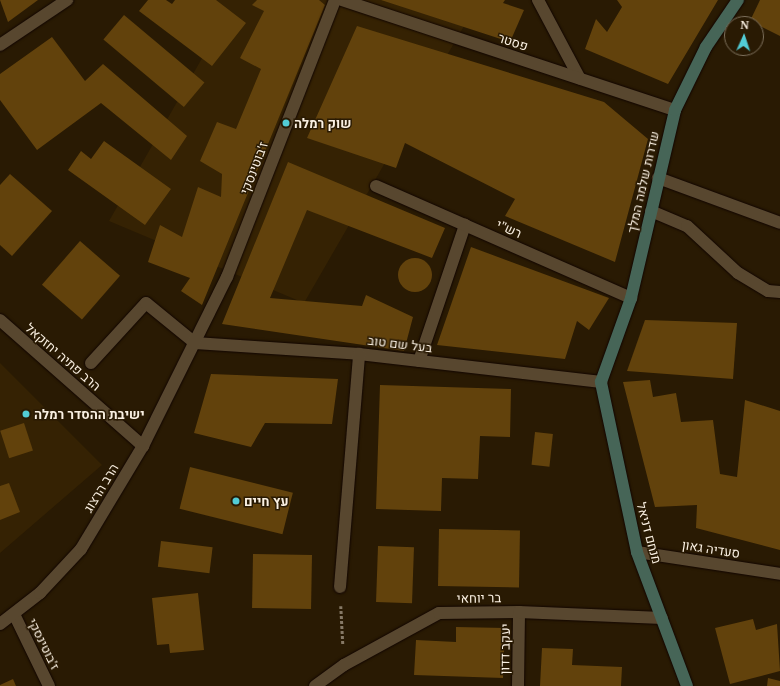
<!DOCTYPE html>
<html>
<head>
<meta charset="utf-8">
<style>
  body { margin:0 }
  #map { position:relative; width:780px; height:686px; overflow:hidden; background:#291a03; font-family:"Noto Serif",Heebo,serif }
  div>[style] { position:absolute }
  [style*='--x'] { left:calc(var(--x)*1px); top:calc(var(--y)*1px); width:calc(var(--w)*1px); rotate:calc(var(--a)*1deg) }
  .built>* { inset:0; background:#352203 }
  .building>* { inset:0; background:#62420c; transform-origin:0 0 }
  .round { border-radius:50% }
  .path>* { height:2.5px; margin-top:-1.25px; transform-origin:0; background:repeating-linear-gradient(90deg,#867966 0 3px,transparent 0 5px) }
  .roads { filter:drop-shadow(0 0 1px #110500) drop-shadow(0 0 1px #110500) }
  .lane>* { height:12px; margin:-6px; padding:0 6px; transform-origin:6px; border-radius:6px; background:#58472f }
  .street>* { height:12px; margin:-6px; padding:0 6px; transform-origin:6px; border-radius:6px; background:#58472f }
  .secondary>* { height:12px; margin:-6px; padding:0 6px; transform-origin:6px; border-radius:6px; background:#466557 }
  .dots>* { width:11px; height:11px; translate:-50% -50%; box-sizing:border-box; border:2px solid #291a03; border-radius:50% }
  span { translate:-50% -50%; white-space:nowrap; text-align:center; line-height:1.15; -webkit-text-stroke:3px #291a03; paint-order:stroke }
  .street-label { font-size:13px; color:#faf0e2 }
  .poi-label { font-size:13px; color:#faf0e2; font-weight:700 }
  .left { translate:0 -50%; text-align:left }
  .north { position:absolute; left:724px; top:16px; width:40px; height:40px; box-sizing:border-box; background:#291a03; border:1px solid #7d705c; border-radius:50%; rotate:3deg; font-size:11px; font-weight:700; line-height:16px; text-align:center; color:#faf0e2 }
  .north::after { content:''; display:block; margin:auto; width:14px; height:18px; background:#52ccd5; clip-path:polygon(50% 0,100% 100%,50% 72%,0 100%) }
</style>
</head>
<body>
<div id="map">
  <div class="built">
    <i style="clip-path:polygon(195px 0,479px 0,304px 303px,109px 221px,221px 25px)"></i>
    <i style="clip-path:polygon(0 363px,102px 465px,0 553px)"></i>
  </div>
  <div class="building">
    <i style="clip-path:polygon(0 0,38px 0,8px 22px)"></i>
    <i style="clip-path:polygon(148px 0,166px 0,172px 4px,175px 0,216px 0,246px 23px,212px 66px,139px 11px)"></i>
    <i style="clip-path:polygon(257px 0,319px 0,325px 5px,202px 305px,181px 291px,190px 278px,148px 262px,160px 225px,182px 237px,198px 187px,221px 197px,222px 174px,200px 161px,217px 122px,236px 129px,261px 69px,240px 58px,264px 11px,252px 5px)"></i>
    <i style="clip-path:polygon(381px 0,505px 0,503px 3px,524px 10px,510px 42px)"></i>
    <i style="clip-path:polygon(617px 0,718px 0,668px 84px,585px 49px,596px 19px,607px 32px,622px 7px)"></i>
    <i style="clip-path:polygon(760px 0,780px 0,780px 36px,750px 21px)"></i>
    <i style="left:124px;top:15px;width:105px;height:32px;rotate:40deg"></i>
    <i style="clip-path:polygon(357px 26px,604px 102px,648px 139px,615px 262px,505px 216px,515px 199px,405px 143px,396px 168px,307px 138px)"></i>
    <i style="clip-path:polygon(52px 37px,85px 81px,103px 64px,187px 136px,171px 160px,101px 103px,37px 150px,0 100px,0 74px)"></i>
    <i style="clip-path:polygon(104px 141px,171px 189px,145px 225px,68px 170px,81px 151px,91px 159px)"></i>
    <i style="clip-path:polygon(288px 162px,445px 228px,432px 258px,307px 210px,270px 298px,362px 306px,366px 295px,413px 317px,404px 351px,222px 324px)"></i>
    <i style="clip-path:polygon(10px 174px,52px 211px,12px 256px,0 245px,0 185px)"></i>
    <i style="left:80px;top:241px;width:53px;height:58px;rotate:41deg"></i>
    <i style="clip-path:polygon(471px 247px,609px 298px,589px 330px,577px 321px,565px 359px,437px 345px)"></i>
    <i class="round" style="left:398px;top:258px;width:34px;height:34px"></i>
    <i style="clip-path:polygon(645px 320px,737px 323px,733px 379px,627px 371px)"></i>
    <i style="clip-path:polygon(211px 374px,338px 379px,332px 424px,265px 423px,251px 447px,194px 433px)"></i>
    <i style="clip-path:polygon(650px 380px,653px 397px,676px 393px,681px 422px,713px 420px,720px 474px,737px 477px,745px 400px,780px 411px,780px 550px,696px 528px,697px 505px,655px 507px,623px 382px)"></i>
    <i style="clip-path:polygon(380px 385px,511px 389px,510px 437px,480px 436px,478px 479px,442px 478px,441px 511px,376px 509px)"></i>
    <i style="left:24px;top:423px;width:29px;height:25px;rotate:72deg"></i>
    <i style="left:535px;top:432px;width:18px;height:33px;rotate:6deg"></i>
    <i style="left:190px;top:467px;width:106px;height:43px;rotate:14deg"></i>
    <i style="clip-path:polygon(9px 483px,20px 512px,0 520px,0 486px)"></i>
    <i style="left:439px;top:529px;width:81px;height:57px;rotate:1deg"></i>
    <i style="left:161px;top:541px;width:52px;height:26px;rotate:7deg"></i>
    <i style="left:378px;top:546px;width:36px;height:56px;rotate:2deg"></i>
    <i style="left:253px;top:554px;width:59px;height:54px;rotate:1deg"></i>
    <i style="clip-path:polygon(198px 593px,204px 650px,170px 653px,169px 644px,157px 645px,152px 598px)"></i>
    <i style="clip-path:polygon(753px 619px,756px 630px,777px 624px,780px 671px,730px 684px,715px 628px)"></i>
    <i style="clip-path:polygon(456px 627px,505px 628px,503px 678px,414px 675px,416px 640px,456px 642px)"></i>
    <i style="clip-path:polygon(542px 648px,573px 649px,572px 665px,622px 667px,621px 686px,540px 686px)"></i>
    <i style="clip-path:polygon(768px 678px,780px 681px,780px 686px,767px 686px)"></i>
    <i style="clip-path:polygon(13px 679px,16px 686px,0 686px,0 685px)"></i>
  </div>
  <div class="path">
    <i style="--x:341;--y:606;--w:39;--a:87"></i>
  </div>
  <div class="roads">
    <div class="lane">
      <i style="--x:538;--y:0;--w:89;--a:62"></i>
      <i style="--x:658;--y:178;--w:130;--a:20.2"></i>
      <i style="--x:419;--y:361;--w:144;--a:-71.3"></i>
      <i style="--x:91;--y:363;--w:81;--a:-47.5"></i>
      <i style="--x:146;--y:303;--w:63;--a:39.2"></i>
      <i style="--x:14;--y:614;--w:80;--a:64.1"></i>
      <i style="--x:315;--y:686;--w:36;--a:-36"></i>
      <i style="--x:344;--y:665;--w:108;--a:-28.7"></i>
      <i style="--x:439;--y:613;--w:80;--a:-0.7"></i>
    </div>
    <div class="street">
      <i style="--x:342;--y:0;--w:351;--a:18.3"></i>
      <i style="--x:0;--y:45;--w:81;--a:-33.9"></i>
      <i style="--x:376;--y:186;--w:279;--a:23.7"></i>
      <i style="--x:651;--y:211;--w:39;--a:23"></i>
      <i style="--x:687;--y:226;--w:69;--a:42.7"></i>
      <i style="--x:738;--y:273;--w:35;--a:31"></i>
      <i style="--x:768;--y:291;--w:12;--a:5"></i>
      <i style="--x:0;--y:320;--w:191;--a:41.4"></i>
      <i style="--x:195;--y:343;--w:164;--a:3.8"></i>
      <i style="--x:359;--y:354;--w:244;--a:6.6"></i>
      <i style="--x:637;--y:552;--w:145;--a:8.7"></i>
      <i style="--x:340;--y:587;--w:234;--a:-85.3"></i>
      <i style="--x:0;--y:624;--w:51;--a:-37.8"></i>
      <i style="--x:40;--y:593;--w:60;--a:-47"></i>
      <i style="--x:81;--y:549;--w:120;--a:-59"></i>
      <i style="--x:143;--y:446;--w:189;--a:-63.6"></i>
      <i style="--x:227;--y:277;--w:297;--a:-68.7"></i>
      <i style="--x:518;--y:686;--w:74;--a:-89.2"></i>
      <i style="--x:519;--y:612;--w:143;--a:2.4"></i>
    </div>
    <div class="secondary">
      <i style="--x:687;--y:686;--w:143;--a:-110.5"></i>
      <i style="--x:637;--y:552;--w:174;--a:-102"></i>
      <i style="--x:601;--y:382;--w:89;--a:-70.3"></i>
      <i style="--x:631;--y:298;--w:193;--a:-76.8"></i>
      <i style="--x:675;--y:110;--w:70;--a:-63.8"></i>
      <i style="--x:706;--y:47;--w:57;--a:-55.8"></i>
    </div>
  </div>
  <div class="dots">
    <i style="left:286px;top:123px;background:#52ccd5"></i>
    <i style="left:26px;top:414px;background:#52ccd5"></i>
    <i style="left:236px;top:501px;background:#52ccd5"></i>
  </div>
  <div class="street-label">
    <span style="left:513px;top:42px;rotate:18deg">פסטר</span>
    <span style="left:254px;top:168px;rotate:-69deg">ז'בוטינסקי</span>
    <span style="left:643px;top:182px;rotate:-77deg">שדרות שלמה המלך</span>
    <span style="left:509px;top:229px;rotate:24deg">רש"י</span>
    <span style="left:400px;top:344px;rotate:7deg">בעל שם טוב</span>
    <span style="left:63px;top:357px;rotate:41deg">הרב פתיה יחזקאל</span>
    <span style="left:101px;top:488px;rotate:-59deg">הרב הרצוג</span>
    <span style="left:649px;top:533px;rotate:75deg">מנחם דניאל</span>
    <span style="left:711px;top:549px;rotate:9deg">סעדיה גאון</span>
    <span style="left:479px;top:598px;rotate:-1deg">בר יוחאי</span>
    <span style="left:44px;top:644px;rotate:64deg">ז'בוטינסקי</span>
    <span style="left:505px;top:649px;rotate:-89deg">יעקב דדון</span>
  </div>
  <div class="poi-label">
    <span class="left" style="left:294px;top:123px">שוק רמלה</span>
    <span class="left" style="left:34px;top:414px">ישיבת ההסדר רמלה</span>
    <span class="left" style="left:244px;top:501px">עץ חיים</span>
  </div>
  <div class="north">N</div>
</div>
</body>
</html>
